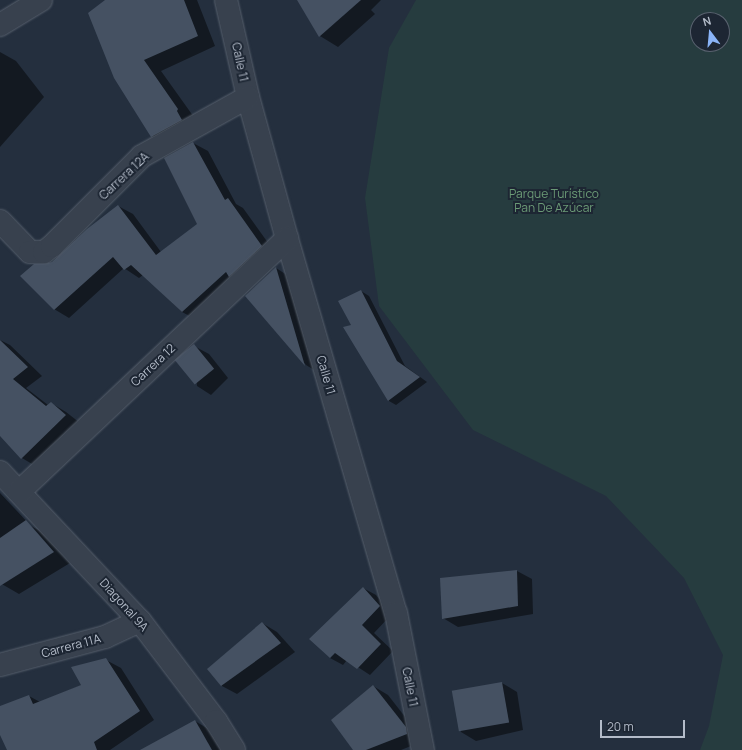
<!DOCTYPE html>
<html>
<head>
<meta charset="utf-8">
<style>
  body { margin:0 }
  #map { position:relative; width:742px; height:750px; overflow:hidden; background:#242f3e; font-family:Manrope,sans-serif }
  div>[style] { position:absolute }
  [style*='--x'] { left:calc(var(--x)*1px); top:calc(var(--y)*1px); width:calc(var(--w)*1px); rotate:calc(var(--a)*1deg) }
  .green>* { inset:0; background:#263c3f }
  .shadow>* { inset:0; background:#0007 }
  .building>* { inset:0; background:#455162; transform-origin:0 0 }
  .roads { filter:drop-shadow(0 0 1px #565f6c) drop-shadow(0 0 1px #565f6c) }
  .minor>* { height:22px; margin:-11px; padding:0 11px; transform-origin:11px; border-radius:11px; background:#38414e }
  span { translate:-50% -50%; white-space:nowrap; text-align:center; line-height:1.15; -webkit-text-stroke:4px #1d2633; paint-order:stroke }
  .street-label { font-size:12px; color:#b4bcc9 }
  .park-label { font-size:12px; color:#6b9a76 }
  .north { position:absolute; left:690px; top:12px; width:40px; height:40px; box-sizing:border-box; background:#1d2633; border:1px solid #59626f; border-radius:50%; rotate:344deg; font-size:11px; font-weight:700; line-height:16px; text-align:center; color:#b4bcc9 }
  .north::after { content:''; display:block; margin:auto; width:14px; height:18px; background:#8ab4f8; clip-path:polygon(50% 0,100% 100%,50% 72%,0 100%) }
  .scale { position:absolute; left:600px; top:720px; width:85px; height:18px; box-sizing:border-box; border:2px solid #b4bcc9; border-top:0; padding-left:5px; font-size:12px; line-height:14px; white-space:nowrap; color:#b4bcc9; -webkit-text-stroke:3px #1d2633; paint-order:stroke }
</style>
</head>
<body>
<div id="map">
  <div class="green">
    <i style="clip-path:polygon(evenodd,416px 0,742px 0,742px 750px,700px 750px,709px 726px,723px 655px,684px 578px,606px 496px,473px 430px,379px 306px,365px 198px,389px 48px,416px 0,698px 20px,722px 20px,722px 44px,698px 44px,698px 20px)"></i>
  </div>
  <div class="shadow">
    <i style="clip-path:polygon(107px 0,197px 0,215px 46px,161px 71px,196px 120px,170px 146px,152px 136px)"></i>
    <i style="clip-path:polygon(298px 0,381px 0,371px 10px,375px 14px,338px 47px,320px 36px)"></i>
    <i style="clip-path:polygon(0 52px,16px 61px,44px 97px,0 147px)"></i>
    <i style="clip-path:polygon(193px 143px,208px 151px,236px 204px,243px 208px,276px 254px,197px 320px,182px 312px,143px 275px,139px 278px,124px 268px,69px 318px,54px 309px,52px 263px,118px 206px,133px 214px,161px 252px,198px 224px,165px 158px)"></i>
    <i style="clip-path:polygon(276px 268px,290px 277px,319px 373px,306px 365px,247px 296px)"></i>
    <i style="clip-path:polygon(361px 291px,369px 296px,405px 366px,427px 382px,396px 405px,389px 401px,345px 328px,352px 326px)"></i>
    <i style="clip-path:polygon(0 340px,10px 345px,42px 376px,26px 388px,48px 405px,51px 403px,66px 412px,80px 423px,37px 467px,22px 458px,0 434px)"></i>
    <i style="clip-path:polygon(194px 346px,209px 354px,228px 378px,211px 395px,197px 386px)"></i>
    <i style="clip-path:polygon(0 493px,31px 526px,42px 532px,70px 563px,19px 594px,0 583px)"></i>
    <i style="clip-path:polygon(517px 571px,532px 579px,533px 614px,458px 627px,443px 618px,441px 579px)"></i>
    <i style="clip-path:polygon(363px 588px,376px 595px,392px 614px,374px 633px,393px 651px,370px 675px,347px 660px,343px 665px,330px 658px)"></i>
    <i style="clip-path:polygon(262px 623px,277px 632px,295px 652px,237px 694px,222px 686px,208px 669px)"></i>
    <i style="clip-path:polygon(106px 660px,121px 668px,154px 720px,110px 750px,8px 750px,0 732px,0 707px,29px 696px,40px 702px,82px 685px)"></i>
    <i style="clip-path:polygon(502px 683px,517px 692px,523px 730px,476px 741px,461px 732px,453px 693px)"></i>
    <i style="clip-path:polygon(373px 686px,388px 695px,420px 736px,421px 742px,401px 750px,354px 750px)"></i>
    <i style="clip-path:polygon(195px 721px,210px 730px,222px 750px,150px 750px)"></i>
  </div>
  <div class="building">
    <i style="clip-path:polygon(105px 0,184px 0,198px 36px,144px 60px,178px 109px,177px 111px,182px 120px,151px 137px,114px 78px,88px 13px)"></i>
    <i style="clip-path:polygon(297px 0,361px 0,319px 37px)"></i>
    <i style="clip-path:polygon(193px 142px,225px 200px,228px 198px,262px 246px,229px 277px,226px 272px,182px 312px,131px 265px,124px 270px,113px 257px,54px 310px,20px 276px,34px 264px,44px 264px,52px 262px,87px 229px,118px 205px,156px 255px,197px 224px,164px 158px)"></i>
    <i style="clip-path:polygon(276px 267px,305px 366px,245px 296px)"></i>
    <i style="clip-path:polygon(361px 290px,397px 361px,420px 377px,388px 401px,343px 327px,351px 325px,338px 301px)"></i>
    <i style="clip-path:polygon(0 340px,28px 367px,13px 379px,46px 406px,51px 402px,66px 415px,21px 459px,0 436px)"></i>
    <i style="left:194px;top:344px;width:32px;height:25px;rotate:51deg"></i>
    <i style="clip-path:polygon(26px 520px,54px 552px,0 586px,0 538px)"></i>
    <i style="clip-path:polygon(517px 570px,518px 606px,442px 619px,440px 578px)"></i>
    <i style="clip-path:polygon(363px 587px,380px 606px,362px 625px,381px 644px,357px 669px,335px 653px,330px 658px,309px 639px)"></i>
    <i style="clip-path:polygon(262px 622px,281px 643px,221px 686px,207px 669px)"></i>
    <i style="clip-path:polygon(106px 658px,140px 711px,94px 742px,97px 750px,7px 750px,0 735px,0 706px,29px 695px,33px 704px,81px 685px,71px 667px)"></i>
    <i style="left:502px;top:682px;width:41px;height:51px;rotate:80deg"></i>
    <i style="clip-path:polygon(373px 685px,406px 727px,407px 734px,366px 750px,353px 750px,331px 720px)"></i>
    <i style="clip-path:polygon(195px 720px,212px 750px,140px 750px)"></i>
  </div>
  <div class="roads">
    <div class="minor">
      <i style="--x:226;--y:0;--w:99;--a:77.2"></i>
      <i style="--x:248;--y:97;--w:147;--a:74.6"></i>
      <i style="--x:287;--y:239;--w:390;--a:73.8"></i>
      <i style="--x:396;--y:613;--w:140;--a:78.9"></i>
      <i style="--x:0;--y:25;--w:48;--a:-31.4"></i>
      <i style="--x:0;--y:221;--w:43;--a:45.9"></i>
      <i style="--x:30;--y:252;--w:14;--a:0"></i>
      <i style="--x:44;--y:252;--w:10;--a:-37"></i>
      <i style="--x:52;--y:246;--w:127;--a:-45"></i>
      <i style="--x:142;--y:156;--w:121;--a:-29.1"></i>
      <i style="--x:0;--y:472;--w:204;--a:46.8"></i>
      <i style="--x:140;--y:621;--w:126;--a:52.8"></i>
      <i style="--x:216;--y:721;--w:34;--a:58"></i>
      <i style="--x:19;--y:492;--w:369;--a:-43.4"></i>
      <i style="--x:0;--y:665;--w:109;--a:-14.9"></i>
      <i style="--x:105;--y:637;--w:38;--a:-25"></i>
    </div>
  </div>
  <div class="street-label">
    <span style="left:240px;top:62px;rotate:78deg">Calle 11</span>
    <span style="left:124px;top:176px;rotate:-43deg">Carrera 12A</span>
    <span style="left:153px;top:365px;rotate:-43deg">Carrera 12</span>
    <span style="left:326px;top:375px;rotate:74deg">Calle 11</span>
    <span style="left:124px;top:605px;rotate:48deg">Diagonal 9A</span>
    <span style="left:71px;top:646px;rotate:-15deg">Carrera 11A</span>
    <span style="left:410px;top:687px;rotate:79deg">Calle 11</span>
  </div>
  <div class="park-label">
    <span style="left:554px;top:201px">Parque Turístico<br>Pan De Azúcar</span>
  </div>
  <div class="north">N</div>
  <div class="scale">20 m</div>
</div>
</body>
</html>
